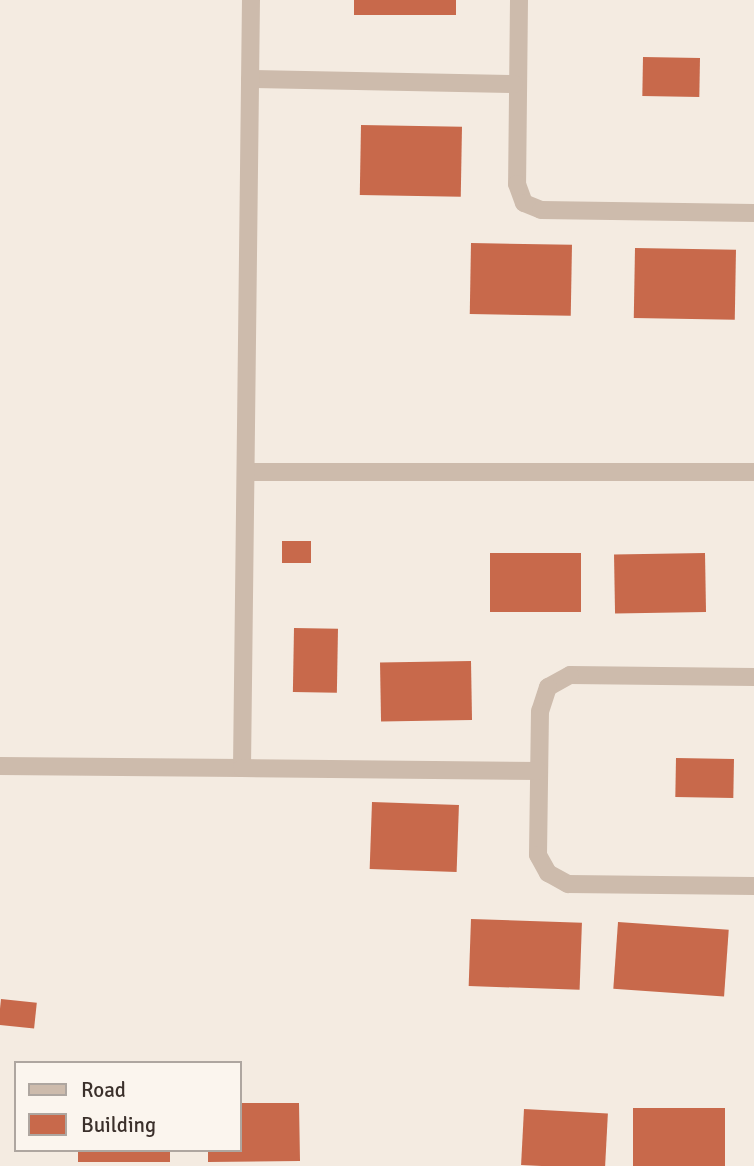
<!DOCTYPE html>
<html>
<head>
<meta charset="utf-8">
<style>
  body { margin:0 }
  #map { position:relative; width:754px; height:1166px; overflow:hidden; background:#f4ebe1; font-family:Signika,sans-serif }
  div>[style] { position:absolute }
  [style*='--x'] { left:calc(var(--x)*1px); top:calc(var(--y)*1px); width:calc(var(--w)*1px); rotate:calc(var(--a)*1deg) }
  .building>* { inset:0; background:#c8694b; transform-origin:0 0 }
  .minor>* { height:18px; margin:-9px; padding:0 9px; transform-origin:9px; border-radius:9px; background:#cdbbac }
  span { translate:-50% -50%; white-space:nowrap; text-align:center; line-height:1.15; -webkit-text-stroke:5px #fbf5ee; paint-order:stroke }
  .legend { position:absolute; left:14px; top:1061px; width:228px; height:91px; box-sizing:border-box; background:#fbf5ee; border:2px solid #aea6a0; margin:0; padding:9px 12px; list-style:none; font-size:21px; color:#3b302b }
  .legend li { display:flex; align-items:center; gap:14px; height:35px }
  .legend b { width:35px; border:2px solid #aea6a0 }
</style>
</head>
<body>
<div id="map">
  <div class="building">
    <i style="left:354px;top:0;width:102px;height:15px"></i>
    <i style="left:643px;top:57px;width:57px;height:39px;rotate:1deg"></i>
    <i style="left:361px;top:125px;width:101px;height:70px;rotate:1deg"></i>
    <i style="left:471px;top:243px;width:101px;height:71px;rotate:1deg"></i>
    <i style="left:635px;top:248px;width:101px;height:70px;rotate:1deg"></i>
    <i style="left:311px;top:541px;width:22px;height:29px;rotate:90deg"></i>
    <i style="left:581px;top:553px;width:59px;height:91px;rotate:90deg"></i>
    <i style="left:705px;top:553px;width:59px;height:91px;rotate:89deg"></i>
    <i style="left:294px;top:628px;width:44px;height:64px;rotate:1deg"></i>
    <i style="left:471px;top:661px;width:59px;height:91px;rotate:89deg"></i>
    <i style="left:676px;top:758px;width:58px;height:39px;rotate:1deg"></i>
    <i style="left:372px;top:802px;width:87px;height:67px;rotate:2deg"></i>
    <i style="left:471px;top:919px;width:111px;height:67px;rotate:2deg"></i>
    <i style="left:618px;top:922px;width:111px;height:67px;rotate:4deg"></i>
    <i style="left:1px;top:999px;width:36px;height:26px;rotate:6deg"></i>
    <i style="clip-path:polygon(240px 1103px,299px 1103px,300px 1161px,208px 1162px,208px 1150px,240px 1150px)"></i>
    <i style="left:725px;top:1108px;width:58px;height:92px;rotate:90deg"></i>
    <i style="left:524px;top:1109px;width:84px;height:56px;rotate:3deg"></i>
    <i style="left:78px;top:1150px;width:92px;height:12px"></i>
  </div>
  <div class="minor">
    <i style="--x:519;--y:0;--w:184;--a:90.6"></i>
    <i style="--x:517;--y:184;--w:20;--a:70"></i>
    <i style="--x:524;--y:203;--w:18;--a:22"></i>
    <i style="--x:541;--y:210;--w:213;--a:0.8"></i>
    <i style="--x:250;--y:79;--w:264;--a:1.1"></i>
    <i style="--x:247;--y:472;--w:507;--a:0"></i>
    <i style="--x:754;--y:677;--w:184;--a:-179.4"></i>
    <i style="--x:570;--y:675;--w:25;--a:151"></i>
    <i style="--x:548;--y:687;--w:25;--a:108"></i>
    <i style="--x:540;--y:711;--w:144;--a:90.8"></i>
    <i style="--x:538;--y:855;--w:21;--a:61"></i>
    <i style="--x:548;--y:873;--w:23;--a:29"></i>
    <i style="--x:568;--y:884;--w:186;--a:0.6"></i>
    <i style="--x:0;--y:766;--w:242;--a:0.5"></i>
    <i style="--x:242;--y:768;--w:768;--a:-89.33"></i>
    <i style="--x:242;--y:768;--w:297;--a:0.6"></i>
  </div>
  <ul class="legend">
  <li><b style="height:9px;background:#cdbbac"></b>Road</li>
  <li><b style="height:19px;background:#c8694b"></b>Building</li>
  </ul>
</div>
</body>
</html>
